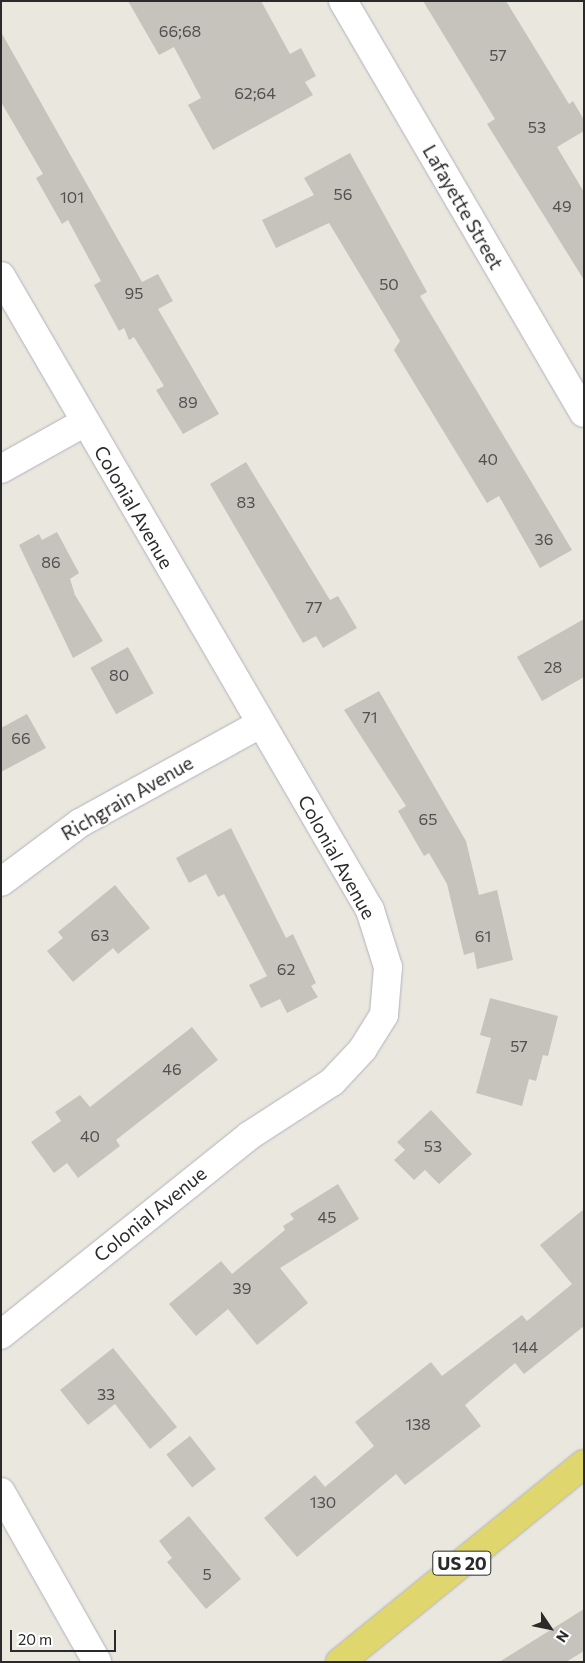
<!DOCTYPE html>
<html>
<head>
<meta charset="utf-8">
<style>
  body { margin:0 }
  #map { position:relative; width:585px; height:1663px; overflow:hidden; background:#eae7de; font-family:Commissioner,sans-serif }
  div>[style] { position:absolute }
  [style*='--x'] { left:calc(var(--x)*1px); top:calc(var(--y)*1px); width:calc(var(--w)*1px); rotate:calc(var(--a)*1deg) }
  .building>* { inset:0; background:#c6c3bd; transform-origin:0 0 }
  .roads { filter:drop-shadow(0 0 1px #b1b2bc) drop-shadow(0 0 1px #b1b2bc) }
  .minor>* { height:28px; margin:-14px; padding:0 14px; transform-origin:14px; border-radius:14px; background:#fff }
  .primary>* { height:28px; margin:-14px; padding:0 14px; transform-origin:14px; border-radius:14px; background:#dfd66e }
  span { translate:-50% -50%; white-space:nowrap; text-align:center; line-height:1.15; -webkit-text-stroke:4px #fff; paint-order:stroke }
  .number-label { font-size:16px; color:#51504f }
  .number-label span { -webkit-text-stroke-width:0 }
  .shield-label span { padding:1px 4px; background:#fff; border:1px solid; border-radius:4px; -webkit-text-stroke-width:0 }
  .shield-label { font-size:18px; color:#2a2a2a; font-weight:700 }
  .street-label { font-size:19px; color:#2a2a2a }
  .frame { position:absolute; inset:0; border:2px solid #2a2a2a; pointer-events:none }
  .north { position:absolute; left:525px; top:1603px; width:50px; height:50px; -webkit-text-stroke:4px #fff; paint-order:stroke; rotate:124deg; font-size:14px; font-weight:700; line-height:20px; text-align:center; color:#2a2a2a }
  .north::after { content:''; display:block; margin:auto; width:18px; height:22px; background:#2a2a2a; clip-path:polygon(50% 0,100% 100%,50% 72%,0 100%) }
  .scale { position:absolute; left:10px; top:1630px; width:106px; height:22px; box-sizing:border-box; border:2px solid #2a2a2a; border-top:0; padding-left:6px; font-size:15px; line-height:18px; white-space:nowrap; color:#2a2a2a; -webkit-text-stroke:4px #fff; paint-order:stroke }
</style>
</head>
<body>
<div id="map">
  <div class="building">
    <i style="clip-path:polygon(128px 1px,261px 1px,290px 54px,301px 48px,316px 76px,305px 82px,313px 95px,213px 150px,188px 105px,201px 98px,174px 47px,159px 55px)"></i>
    <i style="clip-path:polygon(423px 1px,506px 1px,569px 104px,573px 101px,584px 120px,584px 131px,557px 147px,584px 192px,584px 280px,487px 124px,495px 119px)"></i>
    <i style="clip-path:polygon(1px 32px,142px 282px,158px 274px,173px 301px,158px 309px,219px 414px,183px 434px,156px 390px,164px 386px,134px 337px,129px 340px,124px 328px,119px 331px,94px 285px,101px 281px,68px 220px,62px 224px,36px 178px,43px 174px,1px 102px)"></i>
    <i style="clip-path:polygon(350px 153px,427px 292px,420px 296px,572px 550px,540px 568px,499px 496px,487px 503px,394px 350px,400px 341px,329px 223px,276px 248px,262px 220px,314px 195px,304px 178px)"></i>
    <i style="clip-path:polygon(246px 462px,330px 600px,338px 596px,357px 628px,323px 648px,316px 636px,303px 643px,210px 484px)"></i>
    <i style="clip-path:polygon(57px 532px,79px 573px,70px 579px,75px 595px,103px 641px,73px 658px,19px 545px,39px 534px,42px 540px)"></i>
    <i style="clip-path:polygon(584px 619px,584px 677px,542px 701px,517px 657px)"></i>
    <i style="left:128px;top:647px;width:53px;height:43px;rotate:61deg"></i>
    <i style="clip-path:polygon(379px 691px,466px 841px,479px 895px,497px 890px,513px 960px,477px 969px,474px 952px,464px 955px,447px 884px,429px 853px,424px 856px,398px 811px,406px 806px,344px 710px)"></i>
    <i style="clip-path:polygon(27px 714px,46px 748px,1px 772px,1px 728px)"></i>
    <i style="clip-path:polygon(231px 828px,286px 938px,293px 934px,316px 983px,311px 986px,318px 997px,287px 1013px,280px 999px,261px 1008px,249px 985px,267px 976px,224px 894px,218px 897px,206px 874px,189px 883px,176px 858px)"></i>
    <i style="clip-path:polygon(115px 885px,150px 928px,118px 954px,113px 948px,73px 982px,47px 951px,63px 938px,58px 932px)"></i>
    <i style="clip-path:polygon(490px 998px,558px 1016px,548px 1056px,543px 1055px,536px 1081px,529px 1079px,522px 1106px,476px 1093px,491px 1038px,480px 1035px)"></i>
    <i style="clip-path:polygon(192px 1027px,218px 1060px,116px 1140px,120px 1146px,78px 1178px,67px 1163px,54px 1173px,31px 1142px,61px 1121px,55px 1112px,80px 1095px,90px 1107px)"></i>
    <i style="clip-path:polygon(431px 1110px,472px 1154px,439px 1184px,425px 1170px,414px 1180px,394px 1160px,405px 1150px,397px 1142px)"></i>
    <i style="clip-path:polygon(338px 1184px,359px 1219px,280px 1268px,308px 1303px,257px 1345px,228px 1309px,196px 1336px,169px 1304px,221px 1261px,232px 1274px,285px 1230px,283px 1226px,294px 1219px,290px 1214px)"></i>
    <i style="clip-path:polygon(584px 1209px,584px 1326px,524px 1374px,515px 1363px,465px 1405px,481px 1426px,405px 1485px,396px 1474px,297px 1557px,264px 1518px,315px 1475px,325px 1487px,374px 1446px,355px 1422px,431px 1362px,442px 1376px,522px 1315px,527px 1321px,572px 1284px,540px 1245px)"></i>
    <i style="clip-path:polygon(113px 1348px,177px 1427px,150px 1449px,115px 1404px,88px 1425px,60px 1390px)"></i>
    <i style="left:190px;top:1436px;width:42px;height:30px;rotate:52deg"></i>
    <i style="clip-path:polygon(189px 1516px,241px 1579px,206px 1609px,167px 1562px,172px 1558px,159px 1541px)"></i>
    <i style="clip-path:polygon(584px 1609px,584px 1651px,566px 1662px,499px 1662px)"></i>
  </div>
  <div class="roads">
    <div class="minor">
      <i style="--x:343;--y:1;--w:477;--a:59.7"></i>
      <i style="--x:1;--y:276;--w:734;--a:59.8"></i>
      <i style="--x:370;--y:910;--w:60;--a:72.5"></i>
      <i style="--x:388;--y:967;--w:48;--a:94.8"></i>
      <i style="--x:384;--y:1015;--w:40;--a:122"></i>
      <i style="--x:363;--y:1049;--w:45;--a:133.2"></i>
      <i style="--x:332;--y:1082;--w:99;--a:147"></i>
      <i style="--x:249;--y:1136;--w:318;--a:141.3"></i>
      <i style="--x:1;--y:469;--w:96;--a:-29.2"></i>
      <i style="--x:1;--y:882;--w:99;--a:-36.8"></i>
      <i style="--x:80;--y:823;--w:205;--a:-28.8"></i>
      <i style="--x:1;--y:1492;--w:195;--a:60.5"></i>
    </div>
    <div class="primary">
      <i style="--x:340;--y:1662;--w:314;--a:-39.1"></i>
    </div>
  </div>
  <div class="number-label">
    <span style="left:180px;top:31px">66;68</span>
    <span style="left:498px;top:55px">57</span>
    <span style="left:255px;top:93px">62;64</span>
    <span style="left:537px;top:127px">53</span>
    <span style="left:343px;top:194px">56</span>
    <span style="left:72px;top:197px">101</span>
    <span style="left:562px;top:206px">49</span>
    <span style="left:389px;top:284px">50</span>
    <span style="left:134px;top:293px">95</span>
    <span style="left:188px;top:402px">89</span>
    <span style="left:488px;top:459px">40</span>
    <span style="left:246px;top:502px">83</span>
    <span style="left:544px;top:539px">36</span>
    <span style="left:51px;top:562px">86</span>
    <span style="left:314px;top:607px">77</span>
    <span style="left:553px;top:667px">28</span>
    <span style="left:119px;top:675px">80</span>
    <span style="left:370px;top:717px">71</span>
    <span style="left:21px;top:738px">66</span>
    <span style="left:428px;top:819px">65</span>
    <span style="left:100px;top:935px">63</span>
    <span style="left:483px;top:936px">61</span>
    <span style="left:286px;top:969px">62</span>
    <span style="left:519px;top:1046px">57</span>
    <span style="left:172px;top:1069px">46</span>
    <span style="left:90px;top:1136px">40</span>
    <span style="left:433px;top:1146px">53</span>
    <span style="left:327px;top:1217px">45</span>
    <span style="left:242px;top:1288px">39</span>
    <span style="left:525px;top:1347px">144</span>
    <span style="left:106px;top:1394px">33</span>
    <span style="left:418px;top:1424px">138</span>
    <span style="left:323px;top:1502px">130</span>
    <span style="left:207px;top:1574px">5</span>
  </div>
  <div class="shield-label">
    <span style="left:462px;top:1563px">US 20</span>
  </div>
  <div class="street-label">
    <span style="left:463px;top:207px;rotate:60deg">Lafayette Street</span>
    <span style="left:134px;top:507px;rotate:60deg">Colonial Avenue</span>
    <span style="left:127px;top:798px;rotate:-30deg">Richgrain Avenue</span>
    <span style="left:337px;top:857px;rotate:61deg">Colonial Avenue</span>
    <span style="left:150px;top:1214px;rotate:-39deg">Colonial Avenue</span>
  </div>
  <div class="frame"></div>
  <div class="north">N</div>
  <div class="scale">20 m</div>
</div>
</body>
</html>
